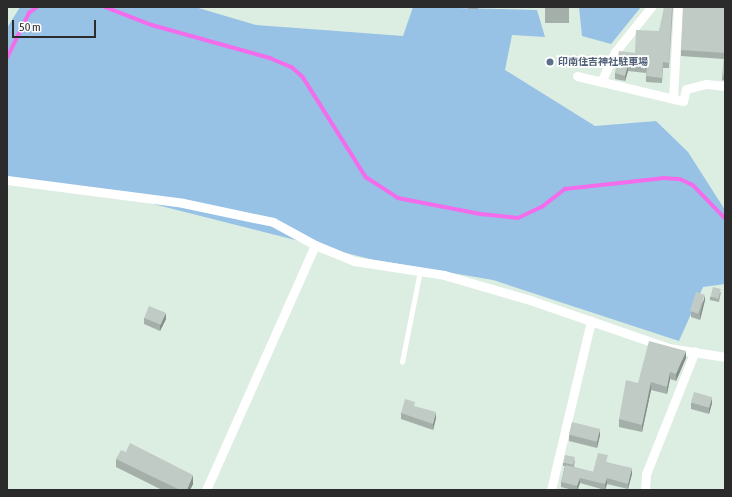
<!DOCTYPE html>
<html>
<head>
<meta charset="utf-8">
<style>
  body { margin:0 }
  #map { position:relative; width:732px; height:497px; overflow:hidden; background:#dcede2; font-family:"Asap Condensed","Noto Sans JP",sans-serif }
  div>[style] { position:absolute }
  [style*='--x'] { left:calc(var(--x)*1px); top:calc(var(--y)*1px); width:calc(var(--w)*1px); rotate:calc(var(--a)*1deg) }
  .green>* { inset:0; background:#97c2e5 }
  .stream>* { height:3.5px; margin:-1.75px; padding:0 1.75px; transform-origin:1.75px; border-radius:1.75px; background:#f26ceb }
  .lane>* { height:4.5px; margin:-2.25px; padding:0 2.25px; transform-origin:2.25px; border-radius:2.25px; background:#fff }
  .street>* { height:9px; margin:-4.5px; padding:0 4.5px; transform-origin:4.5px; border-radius:4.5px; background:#fff }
  .wall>* { inset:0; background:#a4afa9; transform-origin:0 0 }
  .shaded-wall>* { inset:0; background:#868e89 }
  .building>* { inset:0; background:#bfcbc4; transform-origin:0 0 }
  .dots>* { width:11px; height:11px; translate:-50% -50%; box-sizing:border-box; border:2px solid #fff; border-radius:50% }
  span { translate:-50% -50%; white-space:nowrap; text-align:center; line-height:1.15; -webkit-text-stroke:3.5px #fff; paint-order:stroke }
  .service-label { font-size:10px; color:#4e5e75; font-weight:700 }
  .left { translate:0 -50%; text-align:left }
  .frame { position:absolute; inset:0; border:8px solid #2b2b2b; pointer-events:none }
  .scale { position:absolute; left:12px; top:20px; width:84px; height:18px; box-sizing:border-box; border:2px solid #2b2b2b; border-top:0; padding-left:5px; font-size:12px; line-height:14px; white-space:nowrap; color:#2b2b2b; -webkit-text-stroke:3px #fff; paint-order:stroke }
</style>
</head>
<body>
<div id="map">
  <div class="green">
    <i style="clip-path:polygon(20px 7px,195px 7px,256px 25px,403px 36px,413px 7px,537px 10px,545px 37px,512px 35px,505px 70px,595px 126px,656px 121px,688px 152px,725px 210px,725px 284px,703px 287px,679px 341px,493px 280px,370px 259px,86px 187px,7px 179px,7px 28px)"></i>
    <i style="clip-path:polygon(579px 7px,641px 7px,611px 44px,582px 36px)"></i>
  </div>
  <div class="stream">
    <i style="--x:105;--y:7;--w:50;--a:21"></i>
    <i style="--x:152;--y:25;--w:123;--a:15.6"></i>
    <i style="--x:270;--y:58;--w:25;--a:23"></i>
    <i style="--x:293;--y:68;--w:13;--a:42"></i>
    <i style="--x:303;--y:77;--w:118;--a:57.8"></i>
    <i style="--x:366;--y:177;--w:38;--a:33"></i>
    <i style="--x:398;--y:198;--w:85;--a:10.9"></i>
    <i style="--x:481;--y:214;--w:37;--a:6"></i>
    <i style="--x:518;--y:218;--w:26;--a:-25"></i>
    <i style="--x:542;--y:207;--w:29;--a:-38"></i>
    <i style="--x:565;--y:189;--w:100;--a:-6.3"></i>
    <i style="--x:664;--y:178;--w:16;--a:4"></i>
    <i style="--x:680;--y:179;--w:14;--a:25"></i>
    <i style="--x:693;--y:185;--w:46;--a:45.9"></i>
    <i style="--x:7;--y:58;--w:50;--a:-63.9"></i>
    <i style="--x:29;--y:13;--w:10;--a:-37"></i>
  </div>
  <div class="lane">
    <i style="--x:402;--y:362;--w:93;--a:-78.8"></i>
  </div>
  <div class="street">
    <i style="--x:577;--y:76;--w:109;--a:13.3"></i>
    <i style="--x:683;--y:101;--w:12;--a:-76"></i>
    <i style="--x:686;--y:89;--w:21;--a:-14"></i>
    <i style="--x:706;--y:84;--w:19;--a:6"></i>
    <i style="--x:601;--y:82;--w:33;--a:-65"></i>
    <i style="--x:615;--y:52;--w:58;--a:-51.3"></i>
    <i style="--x:673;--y:98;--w:91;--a:-86.9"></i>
    <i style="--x:7;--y:180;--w:177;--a:7.4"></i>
    <i style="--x:183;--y:203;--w:92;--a:11.9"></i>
    <i style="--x:273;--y:222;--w:48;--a:28.7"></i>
    <i style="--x:315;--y:245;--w:42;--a:22.3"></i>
    <i style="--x:354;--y:261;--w:91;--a:8.8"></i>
    <i style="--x:444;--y:275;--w:90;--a:16.2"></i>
    <i style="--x:530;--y:300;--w:147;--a:19.1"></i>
    <i style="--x:669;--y:348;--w:57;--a:9.1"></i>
    <i style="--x:206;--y:490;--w:268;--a:-66"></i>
    <i style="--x:551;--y:490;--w:174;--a:-76.7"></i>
    <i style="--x:645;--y:490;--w:16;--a:-86"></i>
    <i style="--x:646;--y:474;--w:132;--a:-68.3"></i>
  </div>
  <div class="wall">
    <i style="left:468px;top:7px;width:10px;height:2px"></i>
    <i style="left:545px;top:7px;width:24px;height:16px"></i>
    <i style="clip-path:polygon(673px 7px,669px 68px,663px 68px,662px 83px,646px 82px,646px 73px,628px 71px,625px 81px,615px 79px,615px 73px,659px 31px)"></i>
    <i style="clip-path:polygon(725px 7px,725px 81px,722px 80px,724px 59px,681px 56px,681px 50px)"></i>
    <i style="clip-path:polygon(721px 292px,719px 302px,710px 300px,710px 297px)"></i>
    <i style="clip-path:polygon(705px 300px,700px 320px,691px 317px,691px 311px)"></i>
    <i style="clip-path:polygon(144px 318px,166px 319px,160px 331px,144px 324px)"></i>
    <i style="clip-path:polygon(686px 358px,676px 381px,670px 379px,667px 394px,651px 390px,642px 432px,619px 427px,619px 419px,638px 383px)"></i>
    <i style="clip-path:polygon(691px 403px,712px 403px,709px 414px,691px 409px)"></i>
    <i style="clip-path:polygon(415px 407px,436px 418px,433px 430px,401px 419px,401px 413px)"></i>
    <i style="clip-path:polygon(569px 435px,600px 435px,597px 448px,569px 441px)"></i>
    <i style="clip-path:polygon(116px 459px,193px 484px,190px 490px,162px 490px,116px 467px)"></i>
    <i style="clip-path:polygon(575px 460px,574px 467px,593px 472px,608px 461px,607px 462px,632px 474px,628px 489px,607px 484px,605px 490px,580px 483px,578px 490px,573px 490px,561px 487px,561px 482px,565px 466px,563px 466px,563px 463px)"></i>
  </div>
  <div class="shaded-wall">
    <i style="clip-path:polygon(628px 65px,628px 71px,625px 81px,625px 76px)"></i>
    <i style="clip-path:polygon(705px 295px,705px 300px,700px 320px,700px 314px)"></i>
    <i style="clip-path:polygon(166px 313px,166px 319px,160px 331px,160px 325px)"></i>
    <i style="clip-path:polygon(686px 351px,686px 358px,676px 381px,676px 374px)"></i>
    <i style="clip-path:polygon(670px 372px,670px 379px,667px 394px,667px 387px)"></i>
    <i style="clip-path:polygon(651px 382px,651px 390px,642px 432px,642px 425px)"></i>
    <i style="clip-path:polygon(712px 397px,712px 403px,709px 414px,709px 408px)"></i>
    <i style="clip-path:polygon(436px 412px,436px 418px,433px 430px,433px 424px)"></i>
    <i style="clip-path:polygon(600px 429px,600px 435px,597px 448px,597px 442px)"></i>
    <i style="clip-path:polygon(632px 468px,632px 474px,628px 489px,628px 484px)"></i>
    <i style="clip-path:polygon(193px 475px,193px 484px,190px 490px,187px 490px)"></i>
    <i style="clip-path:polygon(580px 478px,580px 483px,577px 490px,577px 486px)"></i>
    <i style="clip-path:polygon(607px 478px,607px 484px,605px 490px,605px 484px)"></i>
  </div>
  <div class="building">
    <i style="left:545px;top:7px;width:23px;height:1px"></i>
    <i style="clip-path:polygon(664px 7px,672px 7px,669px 63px,663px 62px,662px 78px,646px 76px,647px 68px,628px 65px,625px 76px,615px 73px,619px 51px,635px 53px,636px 30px,659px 31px)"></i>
    <i style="clip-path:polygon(683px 7px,725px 7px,725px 75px,722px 74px,725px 53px,681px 50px)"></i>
    <i style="left:713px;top:287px;width:8px;height:10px;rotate:14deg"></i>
    <i style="left:696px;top:292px;width:9px;height:20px;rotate:18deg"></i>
    <i style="left:149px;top:306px;width:18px;height:13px;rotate:22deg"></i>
    <i style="clip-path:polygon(649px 341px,686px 351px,676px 374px,670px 372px,667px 387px,651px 382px,642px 425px,619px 419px,626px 380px,638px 383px)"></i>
    <i style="left:694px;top:392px;width:19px;height:11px;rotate:16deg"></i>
    <i style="clip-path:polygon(405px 399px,415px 402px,414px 406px,436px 412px,433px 424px,401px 413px)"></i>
    <i style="left:572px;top:422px;width:29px;height:13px;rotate:14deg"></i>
    <i style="clip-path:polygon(130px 443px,193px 475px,187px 490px,180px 490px,116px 459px,121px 450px,126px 452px)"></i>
    <i style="clip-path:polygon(598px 453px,608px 455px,606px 462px,632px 468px,628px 484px,607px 478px,605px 484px,580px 478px,577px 486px,561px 482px,566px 465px,593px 472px)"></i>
    <i style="left:565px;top:455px;width:10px;height:8px;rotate:11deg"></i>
  </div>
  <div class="dots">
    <i style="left:550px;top:62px;background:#5c6f8a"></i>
  </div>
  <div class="service-label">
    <span class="left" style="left:558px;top:62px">印南住吉神社駐車場</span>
  </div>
  <div class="frame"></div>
  <div class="scale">50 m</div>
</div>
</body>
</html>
